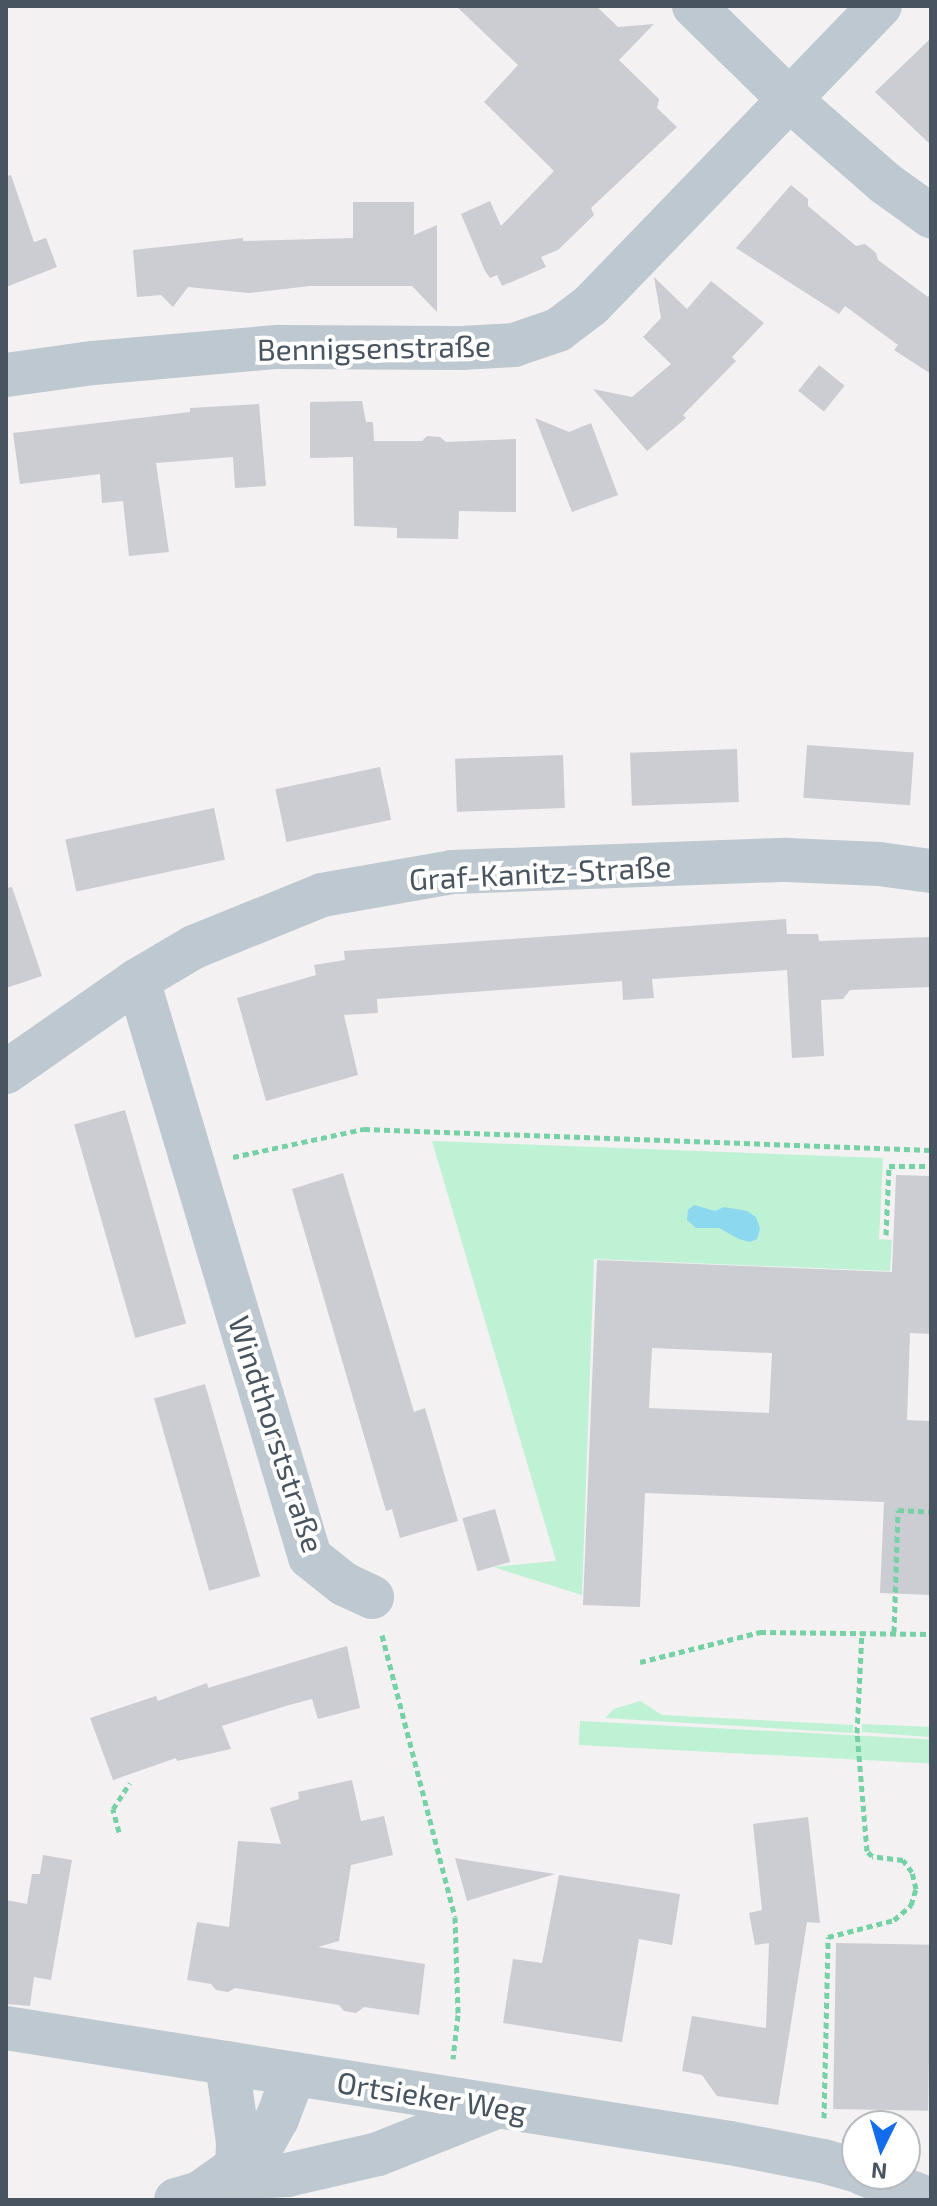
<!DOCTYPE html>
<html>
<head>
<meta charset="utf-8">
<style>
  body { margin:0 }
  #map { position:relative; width:937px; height:2206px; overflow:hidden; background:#f3f1f1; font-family:"Exo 2",sans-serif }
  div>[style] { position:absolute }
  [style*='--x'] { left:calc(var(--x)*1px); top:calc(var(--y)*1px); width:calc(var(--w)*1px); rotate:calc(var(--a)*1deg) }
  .green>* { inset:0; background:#bff1d4; transform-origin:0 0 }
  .water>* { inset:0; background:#8bd8ef }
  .building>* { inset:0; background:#cbcdd3; transform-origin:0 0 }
  .path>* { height:5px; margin-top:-2.5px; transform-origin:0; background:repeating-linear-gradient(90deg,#76d1a6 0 6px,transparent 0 10px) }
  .minor>* { height:44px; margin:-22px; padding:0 22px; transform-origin:22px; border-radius:22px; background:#bec8d0 }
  span { translate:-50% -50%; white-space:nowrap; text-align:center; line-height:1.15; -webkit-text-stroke:8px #fff; paint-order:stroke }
  .street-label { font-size:30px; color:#48545f }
  .frame { position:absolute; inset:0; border:8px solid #48545f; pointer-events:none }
  .north { position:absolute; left:841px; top:2110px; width:80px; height:80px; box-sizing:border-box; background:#fff; border:2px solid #b6bbbf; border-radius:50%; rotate:185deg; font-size:22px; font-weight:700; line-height:32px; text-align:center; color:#48545f }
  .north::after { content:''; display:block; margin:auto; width:28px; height:36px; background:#136ceb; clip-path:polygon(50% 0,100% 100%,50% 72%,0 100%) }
</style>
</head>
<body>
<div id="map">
  <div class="green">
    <i style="clip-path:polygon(432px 1141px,883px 1158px,879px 1239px,892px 1240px,890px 1271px,594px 1259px,582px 1595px,493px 1567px,556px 1561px)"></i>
    <i style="clip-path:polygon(640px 1701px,662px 1715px,853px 1725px,853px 1733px,605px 1718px,614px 1709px)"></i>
    <i style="left:580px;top:1721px;width:352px;height:24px;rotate:3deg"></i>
    <i style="clip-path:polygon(862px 1724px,931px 1727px,931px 1737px,862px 1732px)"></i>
  </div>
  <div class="water">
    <i style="clip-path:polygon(694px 1205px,715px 1211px,724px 1207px,747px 1211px,756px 1217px,760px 1229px,757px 1239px,750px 1242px,739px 1239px,719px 1228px,696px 1228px,687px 1220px,688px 1210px)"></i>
  </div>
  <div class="building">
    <i style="clip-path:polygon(456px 6px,596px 6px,618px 27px,654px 24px,619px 60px,659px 99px,657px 108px,677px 127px,591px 208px,594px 215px,558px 250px,541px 257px,546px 267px,502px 286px,497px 275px,490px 278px,485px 271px,461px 214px,490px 201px,501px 226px,554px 171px,484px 102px,518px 65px)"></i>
    <i style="clip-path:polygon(931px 38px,931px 145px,875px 92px)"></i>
    <i style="clip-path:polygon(11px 175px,34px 242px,46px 238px,57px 267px,6px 287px,6px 176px)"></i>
    <i style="clip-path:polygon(791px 185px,808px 199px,808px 206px,856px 246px,865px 244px,876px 253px,878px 260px,928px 297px,931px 293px,931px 374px,894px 350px,898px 345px,845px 306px,839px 314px,736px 248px)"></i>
    <i style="clip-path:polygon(353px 202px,414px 202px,414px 235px,437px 225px,437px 312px,412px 286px,310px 286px,249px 293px,188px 287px,173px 307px,161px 295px,137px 297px,133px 250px,243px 238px,243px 241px,353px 238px)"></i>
    <i style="clip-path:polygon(654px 277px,687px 309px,711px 281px,764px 323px,732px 357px,736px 361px,683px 415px,686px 418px,647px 451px,593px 389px,632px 397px,671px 364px,643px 337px,661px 318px)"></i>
    <i style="left:819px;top:365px;width:33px;height:33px;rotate:39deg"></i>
    <i style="clip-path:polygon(362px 401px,366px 422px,373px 422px,374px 441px,422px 441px,427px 436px,440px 437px,446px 442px,516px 439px,516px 512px,459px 511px,458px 539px,397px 538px,397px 528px,354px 526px,353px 457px,310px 458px,310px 402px)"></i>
    <i style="clip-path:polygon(259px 404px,266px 486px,235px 488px,233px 457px,156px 463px,169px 552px,129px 556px,123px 501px,102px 503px,100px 474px,20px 484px,13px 433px,190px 412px,190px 408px)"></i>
    <i style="clip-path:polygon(535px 418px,569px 432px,591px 423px,618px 495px,572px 512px)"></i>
    <i style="left:807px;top:745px;width:107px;height:53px;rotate:4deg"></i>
    <i style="left:737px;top:749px;width:53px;height:107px;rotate:88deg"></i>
    <i style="left:563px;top:755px;width:53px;height:108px;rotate:88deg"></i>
    <i style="left:380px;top:767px;width:54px;height:107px;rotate:78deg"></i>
    <i style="left:214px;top:808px;width:53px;height:152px;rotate:78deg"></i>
    <i style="clip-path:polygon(12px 887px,42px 976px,6px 988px,6px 888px)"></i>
    <i style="clip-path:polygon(786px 919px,787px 934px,818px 934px,819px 941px,931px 937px,931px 987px,850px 990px,843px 999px,821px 1000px,824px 1056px,792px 1058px,787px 970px,652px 979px,654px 998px,623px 1000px,622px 981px,377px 999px,378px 1013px,344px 1015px,358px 1075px,266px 1101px,237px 998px,316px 975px,314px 965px,345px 960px,344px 951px)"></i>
    <i style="left:125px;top:1110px;width:222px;height:53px;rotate:74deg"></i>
    <i style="clip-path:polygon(343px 1173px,414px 1412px,425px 1408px,458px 1521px,400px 1538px,392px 1509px,386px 1511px,292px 1189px)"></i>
    <i style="clip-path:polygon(evenodd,896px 1175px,931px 1176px,931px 1334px,910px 1333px,907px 1420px,931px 1421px,931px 1595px,880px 1593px,884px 1502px,645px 1493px,640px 1607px,583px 1605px,597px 1260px,892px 1272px,896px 1175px,652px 1348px,772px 1353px,769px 1413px,649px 1408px,652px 1348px)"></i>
    <i style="left:205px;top:1384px;width:200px;height:53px;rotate:74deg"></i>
    <i style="left:495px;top:1509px;width:55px;height:34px;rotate:74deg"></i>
    <i style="clip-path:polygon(347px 1646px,360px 1708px,318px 1719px,312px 1699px,289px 1705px,222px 1726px,231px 1749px,177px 1761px,176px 1758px,113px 1780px,90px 1718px,156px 1696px,158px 1701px,207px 1683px,208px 1688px)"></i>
    <i style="clip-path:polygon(352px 1780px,361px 1821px,384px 1816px,393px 1855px,351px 1865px,339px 1941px,318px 1947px,425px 1964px,419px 2015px,364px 2007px,356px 2013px,344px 2011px,339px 2005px,235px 1988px,228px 1992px,216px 1990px,211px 1984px,187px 1980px,197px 1922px,229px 1927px,238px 1841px,281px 1844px,270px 1808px,299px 1799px,298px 1792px)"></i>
    <i style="clip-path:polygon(808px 1817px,820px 1923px,807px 1922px,778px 2105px,717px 2096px,702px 2075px,682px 2071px,692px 2016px,766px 2028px,769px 1943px,755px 1945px,749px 1913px,762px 1910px,753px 1824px)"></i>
    <i style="clip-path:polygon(43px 1855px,72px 1860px,51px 1980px,34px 1977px,30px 2006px,6px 2004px,6px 1900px,27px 1904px,32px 1874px,40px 1874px)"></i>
    <i style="clip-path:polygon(455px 1858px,478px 1862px,555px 1874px,467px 1901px)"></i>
    <i style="clip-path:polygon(559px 1875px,680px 1894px,672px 1945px,639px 1939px,622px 2042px,503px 2023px,513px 1959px,542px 1963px)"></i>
    <i style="left:836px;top:1943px;width:95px;height:166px;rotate:1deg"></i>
  </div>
  <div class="path">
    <i style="--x:233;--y:1157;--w:134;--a:-12.1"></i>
    <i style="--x:364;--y:1129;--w:567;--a:2.12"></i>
    <i style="--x:886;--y:1235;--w:69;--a:-87.5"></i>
    <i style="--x:889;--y:1166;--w:42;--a:0"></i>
    <i style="--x:894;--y:1632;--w:122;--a:-88.1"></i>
    <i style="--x:898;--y:1510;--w:33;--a:3"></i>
    <i style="--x:382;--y:1635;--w:291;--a:75.5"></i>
    <i style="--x:455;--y:1917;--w:98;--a:88.2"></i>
    <i style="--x:458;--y:2015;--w:44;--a:96.5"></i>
    <i style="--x:640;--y:1662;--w:124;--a:-14"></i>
    <i style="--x:760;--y:1632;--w:171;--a:0.7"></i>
    <i style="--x:119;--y:1832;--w:24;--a:-105"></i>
    <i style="--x:113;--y:1809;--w:31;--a:-57"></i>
    <i style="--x:824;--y:2118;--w:181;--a:-88.7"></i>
    <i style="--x:828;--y:1937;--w:68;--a:-14.4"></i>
    <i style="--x:894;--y:1920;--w:23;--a:-41"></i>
    <i style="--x:911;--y:1905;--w:17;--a:-73"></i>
    <i style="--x:916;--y:1889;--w:17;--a:-103"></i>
    <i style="--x:912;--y:1872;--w:15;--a:-127"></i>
    <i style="--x:903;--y:1860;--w:31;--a:-173"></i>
    <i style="--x:872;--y:1856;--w:7;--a:-135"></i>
    <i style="--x:867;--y:1851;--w:118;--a:-94.8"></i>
    <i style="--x:857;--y:1733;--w:101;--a:-87.2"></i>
  </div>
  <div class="minor">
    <i style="--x:694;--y:6;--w:134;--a:44.4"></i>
    <i style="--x:790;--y:100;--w:126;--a:41.1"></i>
    <i style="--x:885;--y:183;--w:57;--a:35.7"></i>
    <i style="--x:6;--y:375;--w:88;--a:-7.9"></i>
    <i style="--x:93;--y:363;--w:185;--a:-5"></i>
    <i style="--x:277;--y:347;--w:185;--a:0.3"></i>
    <i style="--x:462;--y:348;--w:52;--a:-3.3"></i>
    <i style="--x:514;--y:345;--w:46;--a:-18.8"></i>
    <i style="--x:558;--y:330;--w:41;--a:-37.1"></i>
    <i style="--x:591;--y:305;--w:416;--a:-46"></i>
    <i style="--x:138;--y:980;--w:602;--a:73.4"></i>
    <i style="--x:310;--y:1557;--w:43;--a:38.5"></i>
    <i style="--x:344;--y:1584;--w:31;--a:25"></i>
    <i style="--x:6;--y:1072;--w:161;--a:-34.9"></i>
    <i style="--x:138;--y:980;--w:65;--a:-30.5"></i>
    <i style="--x:194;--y:947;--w:138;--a:-22.1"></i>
    <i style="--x:322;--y:895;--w:132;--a:-10"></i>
    <i style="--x:452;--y:872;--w:335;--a:-2.1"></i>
    <i style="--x:787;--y:860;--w:92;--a:2.5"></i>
    <i style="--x:879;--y:864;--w:52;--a:7.7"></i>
    <i style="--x:6;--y:2028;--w:733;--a:9.03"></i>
    <i style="--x:730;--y:2143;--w:95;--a:11"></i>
    <i style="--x:823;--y:2161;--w:35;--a:16"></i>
    <i style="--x:227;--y:2063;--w:80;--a:82.1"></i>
    <i style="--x:238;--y:2142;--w:23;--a:92"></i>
    <i style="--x:864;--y:2174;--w:72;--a:21.2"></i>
    <i style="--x:226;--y:2178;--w:61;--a:-2.8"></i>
    <i style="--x:287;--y:2175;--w:93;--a:-13"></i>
    <i style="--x:378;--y:2154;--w:127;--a:-21.7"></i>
    <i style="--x:176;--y:2200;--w:25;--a:-16"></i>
    <i style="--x:200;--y:2193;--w:72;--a:-35.4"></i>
    <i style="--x:259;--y:2151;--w:37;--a:-61"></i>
    <i style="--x:277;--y:2119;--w:48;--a:-69.3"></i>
  </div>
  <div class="street-label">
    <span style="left:374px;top:347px;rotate:-1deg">Bennigsenstraße</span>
    <span style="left:540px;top:872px;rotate:-3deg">Graf-Kanitz-Straße</span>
    <span style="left:277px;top:1434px;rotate:72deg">Windthorststraße</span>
    <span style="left:432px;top:2096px;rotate:9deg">Ortsieker Weg</span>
  </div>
  <div class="frame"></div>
  <div class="north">N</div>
</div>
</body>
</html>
